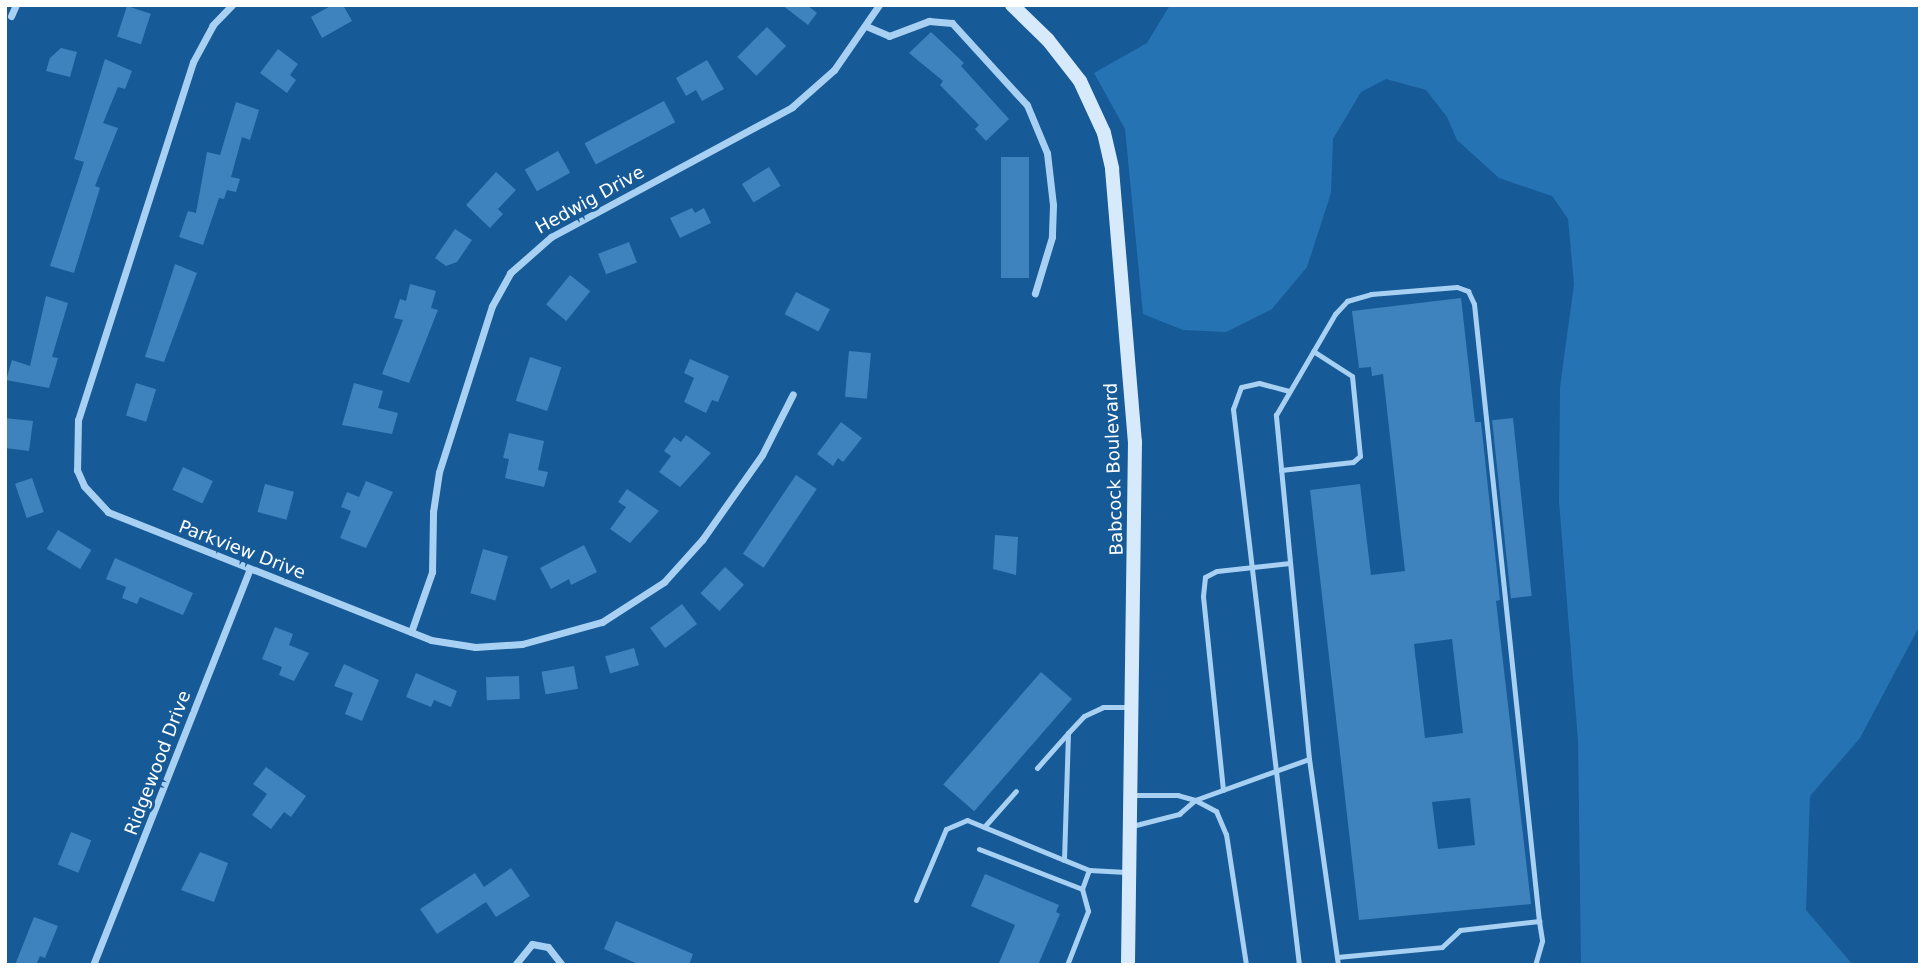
<!DOCTYPE html>
<html>
<head>
<meta charset="utf-8">
<style>
  body { margin:0 }
  #map { position:relative; width:1925px; height:970px; overflow:hidden; background:#165a97; font-family:"DejaVu Sans",sans-serif }
  div>[style] { position:absolute }
  [style*='--x'] { left:calc(var(--x)*1px); top:calc(var(--y)*1px); width:calc(var(--w)*1px); rotate:calc(var(--a)*1deg) }
  .green>* { inset:0; background:#2573b3 }
  .building>* { inset:0; background:#3e83be; transform-origin:0 0 }
  .service>* { height:5px; margin:-2.5px; padding:0 2.5px; transform-origin:2.5px; border-radius:2.5px; background:#a8d0f2 }
  .minor>* { height:7px; margin:-3.5px; padding:0 3.5px; transform-origin:3.5px; border-radius:3.5px; background:#a8d0f2 }
  .secondary>* { height:14px; margin:-7px; padding:0 7px; transform-origin:7px; border-radius:7px; background:#d6eafc }
  span { translate:-50% -50%; white-space:nowrap; text-align:center; line-height:1.15; -webkit-text-stroke:6px #165a97; paint-order:stroke }
  .street-label { font-size:18px; color:#fff }
  .frame { position:absolute; inset:0; border:7px solid #fff; pointer-events:none }
</style>
</head>
<body>
<div id="map">
  <div class="green">
    <i style="clip-path:polygon(1170px 5px,1920px 5px,1920px 625px,1860px 738px,1810px 796px,1806px 910px,1853px 965px,1581px 965px,1578px 741px,1559px 501px,1560px 387px,1574px 284px,1568px 219px,1552px 196px,1499px 178px,1457px 140px,1447px 117px,1426px 90px,1386px 79px,1361px 92px,1333px 139px,1331px 193px,1307px 267px,1272px 309px,1226px 332px,1183px 330px,1143px 314px,1125px 129px,1094px 73px,1147px 43px)"></i>
  </div>
  <div class="building">
    <i style="clip-path:polygon(332px 5px,343px 5px,352px 21px,322px 38px,311px 17px)"></i>
    <i style="clip-path:polygon(782px 5px,807px 5px,817px 13px,808px 25px)"></i>
    <i style="left:127px;top:6px;width:25px;height:32px;rotate:18deg"></i>
    <i style="left:767px;top:27px;width:27px;height:42px;rotate:45deg"></i>
    <i style="clip-path:polygon(931px 32px,964px 63px,961px 66px,1009px 119px,986px 141px,975px 129px,979px 125px,940px 85px,943px 81px,909px 53px)"></i>
    <i style="clip-path:polygon(61px 48px,77px 52px,70px 77px,46px 71px,50px 58px)"></i>
    <i style="clip-path:polygon(278px 49px,298px 64px,290px 75px,296px 80px,287px 93px,260px 73px)"></i>
    <i style="clip-path:polygon(105px 59px,132px 71px,125px 89px,118px 87px,103px 123px,118px 128px,95px 186px,100px 188px,74px 273px,50px 266px,84px 162px,74px 159px)"></i>
    <i style="clip-path:polygon(707px 60px,724px 89px,702px 101px,696px 90px,686px 96px,676px 78px)"></i>
    <i style="left:664px;top:101px;width:24px;height:90px;rotate:62deg"></i>
    <i style="clip-path:polygon(236px 102px,259px 110px,250px 140px,242px 137px,231px 177px,240px 179px,236px 192px,227px 190px,224px 199px,219px 198px,203px 245px,179px 237px,188px 211px,196px 213px,207px 152px,220px 155px)"></i>
    <i style="left:558px;top:151px;width:25px;height:38px;rotate:61deg"></i>
    <i style="left:1001px;top:157px;width:28px;height:121px"></i>
    <i style="left:769px;top:167px;width:22px;height:32px;rotate:58deg"></i>
    <i style="clip-path:polygon(496px 172px,516px 190px,498px 209px,503px 214px,490px 228px,466px 205px)"></i>
    <i style="clip-path:polygon(692px 208px,695px 213px,704px 208px,711px 223px,680px 238px,670px 218px)"></i>
    <i style="clip-path:polygon(455px 229px,472px 240px,457px 262px,446px 266px,435px 258px)"></i>
    <i style="left:629px;top:242px;width:22px;height:33px;rotate:69deg"></i>
    <i style="clip-path:polygon(175px 264px,197px 273px,164px 362px,145px 357px)"></i>
    <i style="left:570px;top:275px;width:26px;height:38px;rotate:39deg"></i>
    <i style="clip-path:polygon(410px 284px,436px 291px,431px 308px,438px 310px,409px 383px,382px 374px,403px 320px,394px 318px,400px 299px,406px 301px)"></i>
    <i style="left:796px;top:292px;width:38px;height:25px;rotate:27deg"></i>
    <i style="clip-path:polygon(46px 296px,68px 303px,52px 357px,58px 358px,49px 388px,6px 380px,12px 360px,30px 366px)"></i>
    <i style="clip-path:polygon(evenodd,1461px 298px,1475px 422px,1481px 422px,1500px 600px,1496px 601px,1531px 904px,1359px 920px,1310px 490px,1360px 484px,1371px 575px,1405px 571px,1383px 374px,1372px 376px,1371px 367px,1359px 368px,1352px 311px,1461px 298px,1452px 639px,1463px 733px,1425px 738px,1414px 644px,1452px 639px,1461px 298px,1470px 798px,1475px 845px,1438px 849px,1432px 802px,1470px 798px)"></i>
    <i style="left:849px;top:351px;width:22px;height:46px;rotate:5deg"></i>
    <i style="left:530px;top:357px;width:33px;height:46px;rotate:18deg"></i>
    <i style="clip-path:polygon(690px 359px,729px 376px,718px 402px,712px 400px,706px 413px,684px 402px,694px 378px,684px 373px)"></i>
    <i style="left:136px;top:383px;width:21px;height:34px;rotate:17deg"></i>
    <i style="clip-path:polygon(354px 383px,383px 391px,378px 408px,398px 413px,392px 434px,342px 425px)"></i>
    <i style="clip-path:polygon(5px 418px,33px 421px,29px 451px,5px 448px)"></i>
    <i style="left:1513px;top:418px;width:179px;height:21px;rotate:84deg"></i>
    <i style="clip-path:polygon(841px 422px,862px 438px,843px 462px,838px 458px,833px 466px,817px 454px)"></i>
    <i style="clip-path:polygon(509px 433px,544px 441px,538px 470px,548px 472px,544px 487px,505px 478px,509px 459px,503px 458px)"></i>
    <i style="clip-path:polygon(686px 435px,711px 453px,680px 487px,659px 472px,671px 456px,664px 451px,674px 437px,681px 442px)"></i>
    <i style="left:183px;top:467px;width:33px;height:25px;rotate:25deg"></i>
    <i style="left:796px;top:475px;width:25px;height:95px;rotate:34deg"></i>
    <i style="left:32px;top:478px;width:36px;height:18px;rotate:71deg"></i>
    <i style="clip-path:polygon(366px 481px,393px 492px,366px 548px,340px 538px,351px 511px,341px 507px,347px 492px,359px 497px)"></i>
    <i style="left:265px;top:484px;width:30px;height:29px;rotate:15deg"></i>
    <i style="clip-path:polygon(627px 489px,659px 511px,630px 543px,610px 529px,626px 507px,618px 502px)"></i>
    <i style="left:58px;top:530px;width:39px;height:22px;rotate:31deg"></i>
    <i style="clip-path:polygon(995px 535px,1018px 537px,1016px 575px,993px 569px)"></i>
    <i style="clip-path:polygon(584px 545px,597px 572px,571px 585px,569px 579px,551px 589px,540px 568px)"></i>
    <i style="left:483px;top:549px;width:26px;height:46px;rotate:16deg"></i>
    <i style="clip-path:polygon(115px 558px,193px 593px,183px 615px,140px 597px,137px 604px,122px 598px,126px 587px,106px 579px)"></i>
    <i style="left:725px;top:567px;width:26px;height:36px;rotate:43deg"></i>
    <i style="left:682px;top:604px;width:25px;height:40px;rotate:53deg"></i>
    <i style="clip-path:polygon(275px 627px,293px 634px,289px 645px,309px 653px,294px 681px,279px 675px,282px 667px,262px 659px)"></i>
    <i style="left:634px;top:648px;width:18px;height:30px;rotate:74deg"></i>
    <i style="clip-path:polygon(344px 664px,379px 680px,362px 721px,345px 714px,353px 693px,334px 686px)"></i>
    <i style="left:574px;top:666px;width:23px;height:33px;rotate:80deg"></i>
    <i style="left:1041px;top:672px;width:41px;height:149px;rotate:41deg"></i>
    <i style="clip-path:polygon(416px 673px,457px 691px,451px 707px,434px 700px,431px 707px,406px 697px)"></i>
    <i style="left:519px;top:676px;width:23px;height:33px;rotate:88deg"></i>
    <i style="clip-path:polygon(266px 767px,306px 796px,291px 817px,284px 812px,271px 829px,252px 815px,267px 794px,253px 784px)"></i>
    <i style="left:71px;top:832px;width:22px;height:35px;rotate:22deg"></i>
    <i style="clip-path:polygon(200px 852px,228px 863px,214px 902px,181px 890px)"></i>
    <i style="clip-path:polygon(511px 868px,530px 896px,496px 917px,486px 902px,437px 934px,420px 909px,475px 873px,484px 887px)"></i>
    <i style="clip-path:polygon(985px 874px,1059px 905px,1056px 912px,1060px 914px,1038px 965px,998px 965px,1015px 925px,971px 906px)"></i>
    <i style="clip-path:polygon(34px 917px,58px 926px,45px 958px,40px 956px,36px 965px,15px 965px)"></i>
    <i style="clip-path:polygon(616px 921px,693px 954px,689px 965px,640px 965px,604px 949px)"></i>
  </div>
  <div class="service">
    <i style="--x:1289;--y:391;--w:31;--a:-165"></i>
    <i style="--x:1259;--y:383;--w:18;--a:167"></i>
    <i style="--x:1241;--y:387;--w:23;--a:110"></i>
    <i style="--x:1233;--y:409;--w:560;--a:83.23"></i>
    <i style="--x:1281;--y:470;--w:72;--a:-6.3"></i>
    <i style="--x:1353;--y:462;--w:9;--a:-41"></i>
    <i style="--x:1360;--y:456;--w:80;--a:-95.7"></i>
    <i style="--x:1352;--y:376;--w:46;--a:-147.3"></i>
    <i style="--x:1037;--y:768;--w:47;--a:-48.5"></i>
    <i style="--x:1223;--y:790;--w:195;--a:-95.9"></i>
    <i style="--x:1203;--y:596;--w:19;--a:-84"></i>
    <i style="--x:1205;--y:577;--w:13;--a:-27"></i>
    <i style="--x:1217;--y:571;--w:73;--a:-6.3"></i>
    <i style="--x:1195;--y:800;--w:24;--a:28"></i>
    <i style="--x:1216;--y:811;--w:25;--a:67"></i>
    <i style="--x:1226;--y:834;--w:133;--a:81.3"></i>
    <i style="--x:1195;--y:800;--w:121;--a:-19.8"></i>
    <i style="--x:1132;--y:826;--w:49;--a:-14.3"></i>
    <i style="--x:1179;--y:814;--w:21;--a:-41"></i>
    <i style="--x:1195;--y:800;--w:18;--a:-164"></i>
    <i style="--x:1178;--y:795;--w:45;--a:180"></i>
    <i style="--x:984;--y:827;--w:48;--a:-48.4"></i>
    <i style="--x:979;--y:849;--w:110;--a:21.2"></i>
    <i style="--x:1126;--y:872;--w:37;--a:-177"></i>
    <i style="--x:1089;--y:870;--w:27;--a:-158"></i>
    <i style="--x:1064;--y:860;--w:127;--a:-88.2"></i>
    <i style="--x:1068;--y:733;--w:23;--a:-47"></i>
    <i style="--x:1084;--y:716;--w:21;--a:-25"></i>
    <i style="--x:1103;--y:707;--w:28;--a:0"></i>
    <i style="--x:916;--y:900;--w:77;--a:-67.1"></i>
    <i style="--x:946;--y:829;--w:23;--a:-23"></i>
    <i style="--x:967;--y:820;--w:105;--a:22.4"></i>
    <i style="--x:1337;--y:957;--w:105;--a:-5.4"></i>
    <i style="--x:1442;--y:947;--w:25;--a:-43"></i>
    <i style="--x:1460;--y:930;--w:80;--a:-6.5"></i>
    <i style="--x:1539;--y:921;--w:20;--a:81"></i>
    <i style="--x:1542;--y:941;--w:25;--a:106"></i>
    <i style="--x:1067;--y:965;--w:58;--a:-68.7"></i>
    <i style="--x:1088;--y:911;--w:23;--a:-105"></i>
    <i style="--x:1082;--y:889;--w:20;--a:-70"></i>
    <i style="--x:1338;--y:965;--w:208;--a:-98"></i>
    <i style="--x:1309;--y:759;--w:346;--a:-95.5"></i>
    <i style="--x:1276;--y:415;--w:117;--a:-59.7"></i>
    <i style="--x:1335;--y:314;--w:18;--a:-47"></i>
    <i style="--x:1347;--y:301;--w:25;--a:-16"></i>
    <i style="--x:1371;--y:294;--w:86;--a:-4.7"></i>
    <i style="--x:1457;--y:287;--w:12;--a:20"></i>
    <i style="--x:1468;--y:291;--w:14;--a:65"></i>
    <i style="--x:1474;--y:304;--w:620;--a:83.99"></i>
  </div>
  <div class="minor">
    <i style="--x:232;--y:5;--w:28;--a:134"></i>
    <i style="--x:213;--y:25;--w:42;--a:118.4"></i>
    <i style="--x:193;--y:62;--w:376;--a:107.8"></i>
    <i style="--x:78;--y:420;--w:50;--a:91.1"></i>
    <i style="--x:77;--y:470;--w:17;--a:66"></i>
    <i style="--x:84;--y:486;--w:35;--a:47"></i>
    <i style="--x:108;--y:512;--w:347;--a:21.6"></i>
    <i style="--x:431;--y:640;--w:45;--a:9"></i>
    <i style="--x:475;--y:647;--w:47;--a:-3.7"></i>
    <i style="--x:522;--y:644;--w:83;--a:-15.4"></i>
    <i style="--x:602;--y:622;--w:74;--a:-32.8"></i>
    <i style="--x:664;--y:582;--w:57;--a:-47.9"></i>
    <i style="--x:702;--y:540;--w:104;--a:-54.8"></i>
    <i style="--x:762;--y:455;--w:68;--a:-63.1"></i>
    <i style="--x:11;--y:16;--w:12;--a:-66"></i>
    <i style="--x:866;--y:26;--w:25;--a:23"></i>
    <i style="--x:889;--y:36;--w:43;--a:-20.6"></i>
    <i style="--x:929;--y:21;--w:23;--a:5"></i>
    <i style="--x:952;--y:23;--w:111;--a:47.6"></i>
    <i style="--x:1027;--y:105;--w:52;--a:67.4"></i>
    <i style="--x:1047;--y:153;--w:52;--a:83.4"></i>
    <i style="--x:1053;--y:205;--w:32;--a:92"></i>
    <i style="--x:1052;--y:237;--w:59;--a:106.9"></i>
    <i style="--x:411;--y:632;--w:64;--a:-70.7"></i>
    <i style="--x:432;--y:572;--w:60;--a:-89"></i>
    <i style="--x:433;--y:512;--w:40;--a:-81.5"></i>
    <i style="--x:439;--y:472;--w:174;--a:-72.3"></i>
    <i style="--x:492;--y:306;--w:38;--a:-61"></i>
    <i style="--x:510;--y:273;--w:55;--a:-41.3"></i>
    <i style="--x:551;--y:237;--w:274;--a:-28.3"></i>
    <i style="--x:792;--y:107;--w:56;--a:-41.4"></i>
    <i style="--x:834;--y:70;--w:79;--a:-55.3"></i>
    <i style="--x:93;--y:965;--w:424;--a:-68.4"></i>
    <i style="--x:515;--y:965;--w:27;--a:-51"></i>
    <i style="--x:532;--y:944;--w:16;--a:11"></i>
    <i style="--x:548;--y:947;--w:23;--a:52"></i>
  </div>
  <div class="secondary">
    <i style="--x:1012;--y:5;--w:50;--a:44.2"></i>
    <i style="--x:1048;--y:40;--w:52;--a:52"></i>
    <i style="--x:1080;--y:81;--w:57;--a:65.2"></i>
    <i style="--x:1104;--y:133;--w:37;--a:77"></i>
    <i style="--x:1112;--y:169;--w:274;--a:85.2"></i>
    <i style="--x:1135;--y:442;--w:523;--a:90.77"></i>
  </div>
  <div class="street-label">
    <span style="left:590px;top:200px;rotate:-29deg">Hedwig Drive</span>
    <span style="left:1114px;top:469px;rotate:-92deg">Babcock Boulevard</span>
    <span style="left:242px;top:550px;rotate:21deg">Parkview Drive</span>
    <span style="left:158px;top:763px;rotate:-69deg">Ridgewood Drive</span>
  </div>
  <div class="frame"></div>
</div>
</body>
</html>
